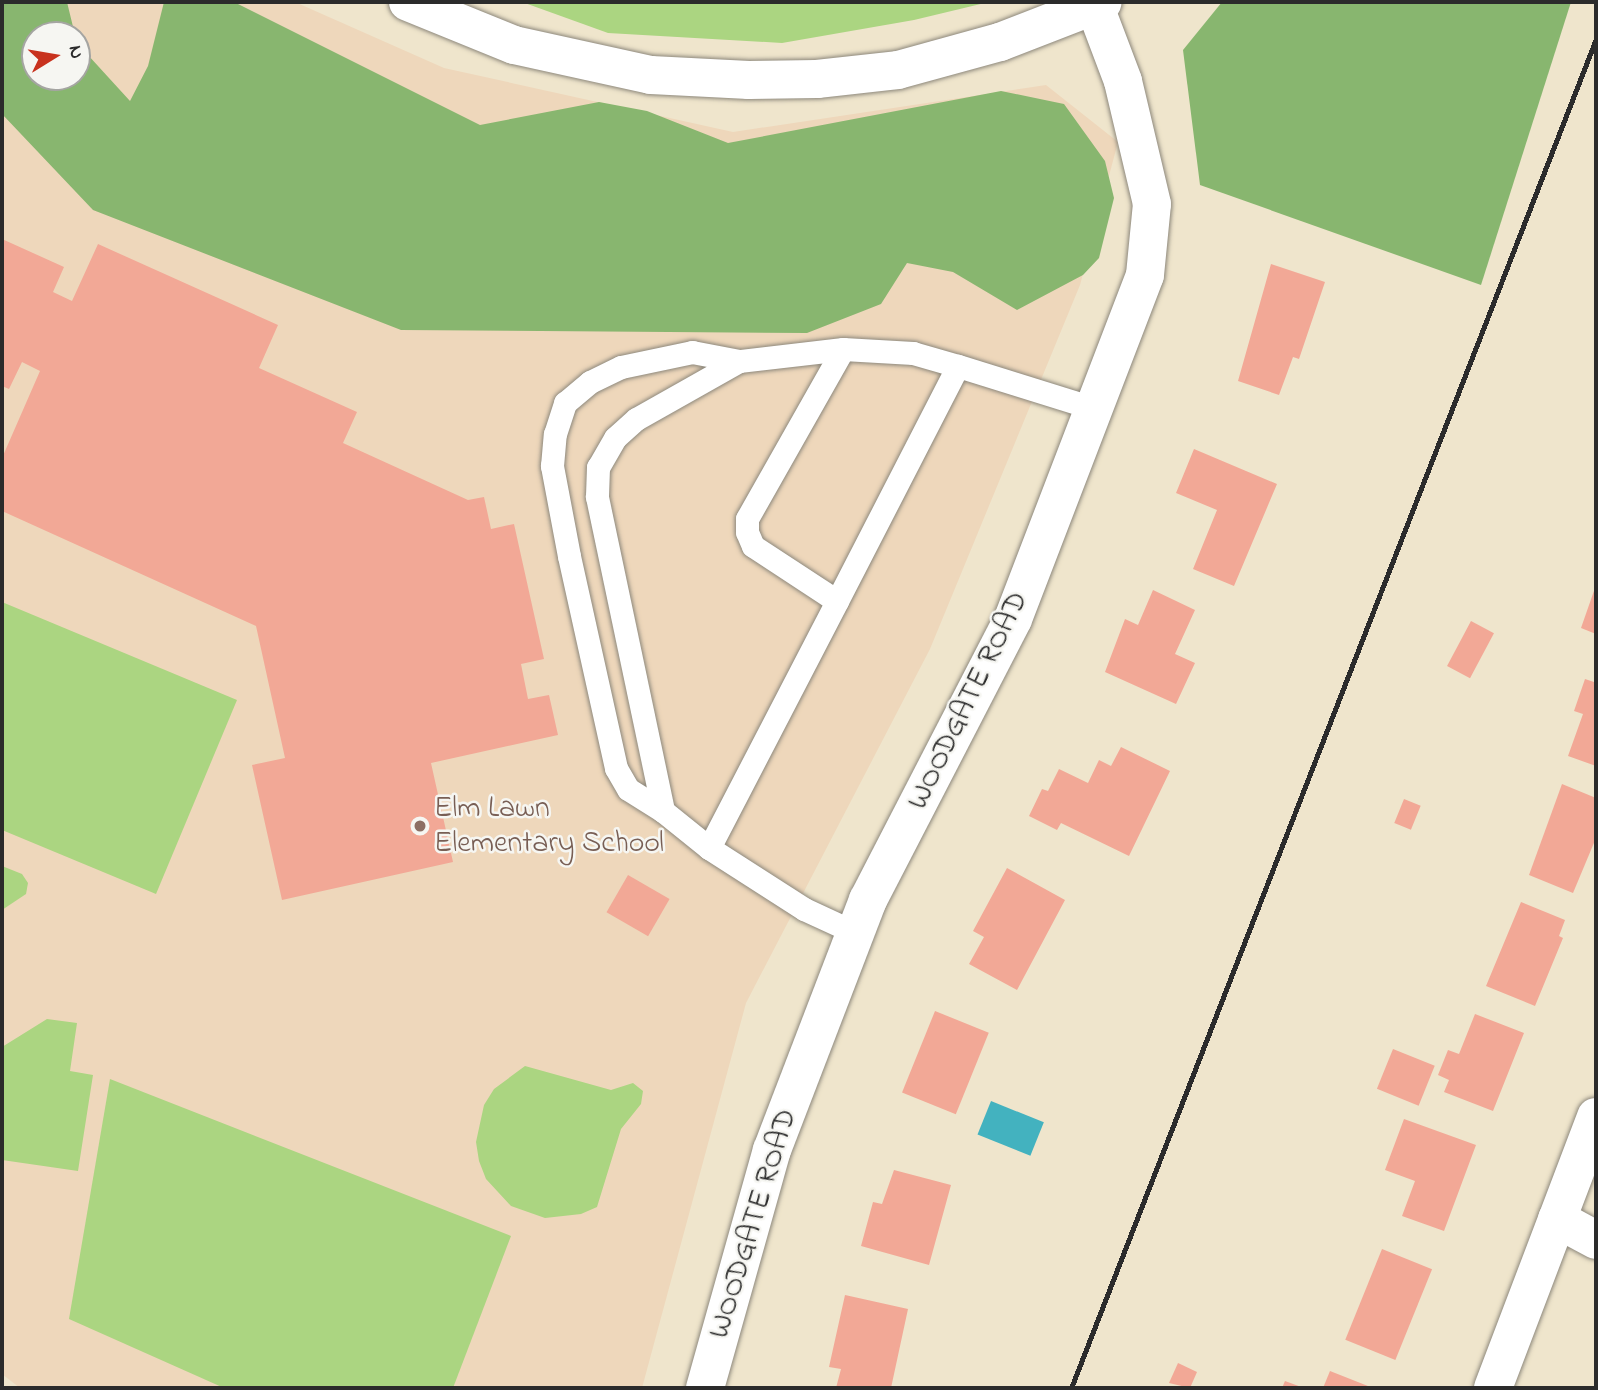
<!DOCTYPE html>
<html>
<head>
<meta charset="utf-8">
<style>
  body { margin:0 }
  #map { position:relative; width:1598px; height:1390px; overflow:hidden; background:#efe5cc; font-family:"Indie Flower",sans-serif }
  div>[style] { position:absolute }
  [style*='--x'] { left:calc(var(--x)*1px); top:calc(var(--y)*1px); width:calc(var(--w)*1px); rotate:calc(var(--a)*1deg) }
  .built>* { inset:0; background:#eed7bb }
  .green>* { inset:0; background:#abd581 }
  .forest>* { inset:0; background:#88b66f }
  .water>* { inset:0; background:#43b2bf; transform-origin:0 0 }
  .building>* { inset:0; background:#f2a896; transform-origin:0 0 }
  .roads { filter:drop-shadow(0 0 2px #8d887c) drop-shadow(0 0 2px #8d887c) }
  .service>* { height:23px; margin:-11.5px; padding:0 11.5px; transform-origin:11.5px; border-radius:11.5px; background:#fff }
  .minor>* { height:38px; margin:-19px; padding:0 19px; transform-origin:19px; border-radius:19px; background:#fff }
  .secondary>* { height:38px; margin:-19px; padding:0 19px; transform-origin:19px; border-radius:19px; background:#fff }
  .rail>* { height:5px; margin:-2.5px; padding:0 2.5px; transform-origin:2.5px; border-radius:2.5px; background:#2b2b2b }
  .dots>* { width:19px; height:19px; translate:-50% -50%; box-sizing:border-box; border:4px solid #f6f6f2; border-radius:50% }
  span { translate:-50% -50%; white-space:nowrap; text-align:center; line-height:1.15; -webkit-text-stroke:5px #f6f6f2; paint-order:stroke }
  .street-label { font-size:30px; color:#2b2b2b }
  .education-label { font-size:30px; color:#785e54 }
  .left { translate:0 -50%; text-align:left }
  .frame { position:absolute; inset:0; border:4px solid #2b2b2b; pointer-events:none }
  .north { position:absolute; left:21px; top:21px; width:70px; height:70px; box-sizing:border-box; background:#f6f6f2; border:2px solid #a5a5a2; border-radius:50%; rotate:79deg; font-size:19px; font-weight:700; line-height:28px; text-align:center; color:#2b2b2b }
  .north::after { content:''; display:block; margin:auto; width:24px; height:32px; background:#c8321e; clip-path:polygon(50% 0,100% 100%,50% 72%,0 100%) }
</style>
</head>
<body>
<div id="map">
  <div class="built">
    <i style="clip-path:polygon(evenodd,2px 2px,295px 2px,444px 68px,733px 132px,1046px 85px,1118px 142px,1080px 285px,930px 649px,746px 1003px,642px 1388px,20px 1388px,2px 1374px,2px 2px,35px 35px,77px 35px,77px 77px,35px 77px,35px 35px)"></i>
  </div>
  <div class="green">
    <i style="clip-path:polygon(522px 2px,989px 2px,914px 20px,782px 43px,608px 33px)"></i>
    <i style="clip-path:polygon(2px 602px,237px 700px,156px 894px,2px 830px)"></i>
    <i style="clip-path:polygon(2px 866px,22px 874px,28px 883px,26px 894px,2px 910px)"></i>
    <i style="clip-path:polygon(47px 1019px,77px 1023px,70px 1071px,93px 1075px,78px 1171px,2px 1160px,2px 1047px)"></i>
    <i style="clip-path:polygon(525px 1066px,611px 1090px,633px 1083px,643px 1091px,641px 1104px,621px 1129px,597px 1207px,581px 1214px,545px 1218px,511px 1206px,486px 1179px,479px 1161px,476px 1142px,484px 1105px,494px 1089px)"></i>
    <i style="clip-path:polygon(110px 1079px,511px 1236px,453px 1388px,224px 1388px,69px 1319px)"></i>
  </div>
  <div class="forest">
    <i style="clip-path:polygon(2px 2px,67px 2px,75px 35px,35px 35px,35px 77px,77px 77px,77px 43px,130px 101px,148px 66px,164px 2px,234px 2px,480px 125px,599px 102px,647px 111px,728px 143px,1001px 91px,1064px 104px,1105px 161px,1114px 198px,1099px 258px,1083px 275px,1017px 310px,953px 272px,907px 263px,881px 304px,807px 333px,401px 330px,93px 210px,2px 114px)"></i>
    <i style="clip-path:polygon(1222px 2px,1571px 2px,1481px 285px,1200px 185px,1183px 50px)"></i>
  </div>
  <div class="water">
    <i style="left:991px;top:1101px;width:57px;height:36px;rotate:22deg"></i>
  </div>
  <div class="building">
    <i style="clip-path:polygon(2px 239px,64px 267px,53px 292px,72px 301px,98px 244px,278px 325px,259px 368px,357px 412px,343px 443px,468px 500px,484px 497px,491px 529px,514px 524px,544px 659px,521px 664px,528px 699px,549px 695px,558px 735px,431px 763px,453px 862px,282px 900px,252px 765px,285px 758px,256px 626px,2px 511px,2px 458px,40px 371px,22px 362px,9px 389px,2px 386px)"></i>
    <i style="clip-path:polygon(1271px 264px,1325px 282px,1299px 359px,1293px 357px,1279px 395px,1238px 381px)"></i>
    <i style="clip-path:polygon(1194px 449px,1277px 484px,1234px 586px,1193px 569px,1217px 510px,1176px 493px)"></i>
    <i style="clip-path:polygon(1596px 585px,1596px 634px,1581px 628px)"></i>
    <i style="clip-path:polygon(1153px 590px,1195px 610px,1175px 654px,1195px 663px,1176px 704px,1105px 672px,1125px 619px,1138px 625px)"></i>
    <i style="left:1471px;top:621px;width:26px;height:51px;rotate:28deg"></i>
    <i style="clip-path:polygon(1596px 677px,1596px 766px,1568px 756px,1583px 714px,1574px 711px,1585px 679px,1594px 682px)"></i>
    <i style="clip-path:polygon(1121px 747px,1170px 771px,1129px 856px,1061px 823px,1057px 830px,1029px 816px,1042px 789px,1048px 791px,1059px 769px,1088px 783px,1099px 760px,1111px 766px)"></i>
    <i style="clip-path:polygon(1562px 784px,1596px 798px,1596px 838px,1573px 893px,1529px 875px)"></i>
    <i style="left:1404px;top:799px;width:18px;height:26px;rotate:22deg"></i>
    <i style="clip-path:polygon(1007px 868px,1065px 900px,1017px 990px,969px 964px,984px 937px,973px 931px)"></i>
    <i style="left:628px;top:875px;width:48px;height:43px;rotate:30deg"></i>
    <i style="clip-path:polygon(1521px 902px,1565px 920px,1559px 936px,1563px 938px,1535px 1006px,1486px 986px)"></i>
    <i style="left:935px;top:1011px;width:58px;height:88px;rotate:22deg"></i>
    <i style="clip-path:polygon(1475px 1014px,1524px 1033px,1493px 1111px,1444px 1092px,1449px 1080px,1438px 1075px,1448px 1050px,1459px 1054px)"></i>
    <i style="left:1393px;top:1049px;width:45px;height:43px;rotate:22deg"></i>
    <i style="clip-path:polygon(1404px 1119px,1476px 1145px,1444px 1231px,1402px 1216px,1415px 1181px,1385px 1170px)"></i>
    <i style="clip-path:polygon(894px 1170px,951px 1185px,929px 1265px,861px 1246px,873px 1202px,882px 1204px)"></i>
    <i style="left:1382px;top:1249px;width:54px;height:98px;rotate:22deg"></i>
    <i style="clip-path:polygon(845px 1295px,908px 1309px,891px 1388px,836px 1388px,841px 1369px,829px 1367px)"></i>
    <i style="clip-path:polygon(1178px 1363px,1197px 1372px,1190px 1388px,1169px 1383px)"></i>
    <i style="clip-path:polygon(1330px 1371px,1373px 1388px,1323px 1388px)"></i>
    <i style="clip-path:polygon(1285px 1381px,1304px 1388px,1282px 1388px)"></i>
  </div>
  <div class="roads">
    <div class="service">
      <i style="--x:843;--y:349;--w:195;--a:119.5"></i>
      <i style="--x:747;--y:519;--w:13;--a:90"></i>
      <i style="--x:747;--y:532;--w:15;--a:67"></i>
      <i style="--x:753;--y:546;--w:100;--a:33.2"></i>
      <i style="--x:837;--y:601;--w:264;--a:-62.8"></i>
      <i style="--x:958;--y:366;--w:47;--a:-163.9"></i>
      <i style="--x:913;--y:353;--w:70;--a:-176.7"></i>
      <i style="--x:843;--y:349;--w:105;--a:173.4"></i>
      <i style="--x:739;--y:361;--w:118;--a:150.6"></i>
      <i style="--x:636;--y:419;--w:28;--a:138"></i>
      <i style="--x:615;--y:438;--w:34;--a:120"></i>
      <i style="--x:598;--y:467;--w:30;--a:92"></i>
      <i style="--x:597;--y:497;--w:321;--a:78.1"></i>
      <i style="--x:663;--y:811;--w:59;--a:38.8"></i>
      <i style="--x:709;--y:848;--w:113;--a:32.7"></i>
      <i style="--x:804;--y:909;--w:57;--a:24.8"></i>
      <i style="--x:958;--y:366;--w:145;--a:17.3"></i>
      <i style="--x:663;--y:811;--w:41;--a:-147.8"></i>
      <i style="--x:628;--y:789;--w:24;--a:-120"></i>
      <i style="--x:616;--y:768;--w:217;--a:-102.5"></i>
      <i style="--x:569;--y:556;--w:92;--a:-100.7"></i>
      <i style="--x:552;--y:466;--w:32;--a:-85"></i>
      <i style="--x:555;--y:434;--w:33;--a:-72"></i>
      <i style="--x:565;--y:403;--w:33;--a:-40"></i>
      <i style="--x:590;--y:382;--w:34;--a:-26"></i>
      <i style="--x:621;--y:367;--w:73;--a:-11.9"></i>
      <i style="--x:692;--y:352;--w:48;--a:10.8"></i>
      <i style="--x:709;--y:848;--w:278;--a:-62.6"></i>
    </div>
    <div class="minor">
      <i style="--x:1557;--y:1219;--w:44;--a:28.3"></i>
      <i style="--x:705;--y:1388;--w:247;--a:-74.3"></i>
      <i style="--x:772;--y:1150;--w:268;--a:-69"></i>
      <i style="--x:868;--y:900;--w:316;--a:-62.7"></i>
      <i style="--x:1013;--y:619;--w:368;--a:-69"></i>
      <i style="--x:1145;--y:275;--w:71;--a:-84.4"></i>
      <i style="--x:1152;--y:204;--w:126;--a:-103.3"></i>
      <i style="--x:1123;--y:81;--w:79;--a:-110.7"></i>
      <i style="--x:1493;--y:1388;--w:290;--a:-69.2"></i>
    </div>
    <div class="secondary">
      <i style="--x:408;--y:2;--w:114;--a:22.1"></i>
      <i style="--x:514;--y:45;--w:140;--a:12.4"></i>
      <i style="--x:651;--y:75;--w:98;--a:2.9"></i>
      <i style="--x:749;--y:80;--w:68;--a:-0.8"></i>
      <i style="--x:817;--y:79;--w:81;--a:-6.3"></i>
      <i style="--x:898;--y:70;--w:106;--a:-15.4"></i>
      <i style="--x:1000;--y:42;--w:110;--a:-21.2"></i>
    </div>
  </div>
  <div class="rail">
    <i style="--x:1071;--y:1388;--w:1448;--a:-68.74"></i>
  </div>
  <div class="dots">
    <i style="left:420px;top:826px;background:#8d6e63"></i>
  </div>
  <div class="street-label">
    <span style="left:969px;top:701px;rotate:-64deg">WOODGATE ROAD</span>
    <span style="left:754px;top:1224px;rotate:-73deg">WOODGATE ROAD</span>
  </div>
  <div class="education-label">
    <span class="left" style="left:434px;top:826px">Elm Lawn<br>Elementary School</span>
  </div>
  <div class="frame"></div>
  <div class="north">N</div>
</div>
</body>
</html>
